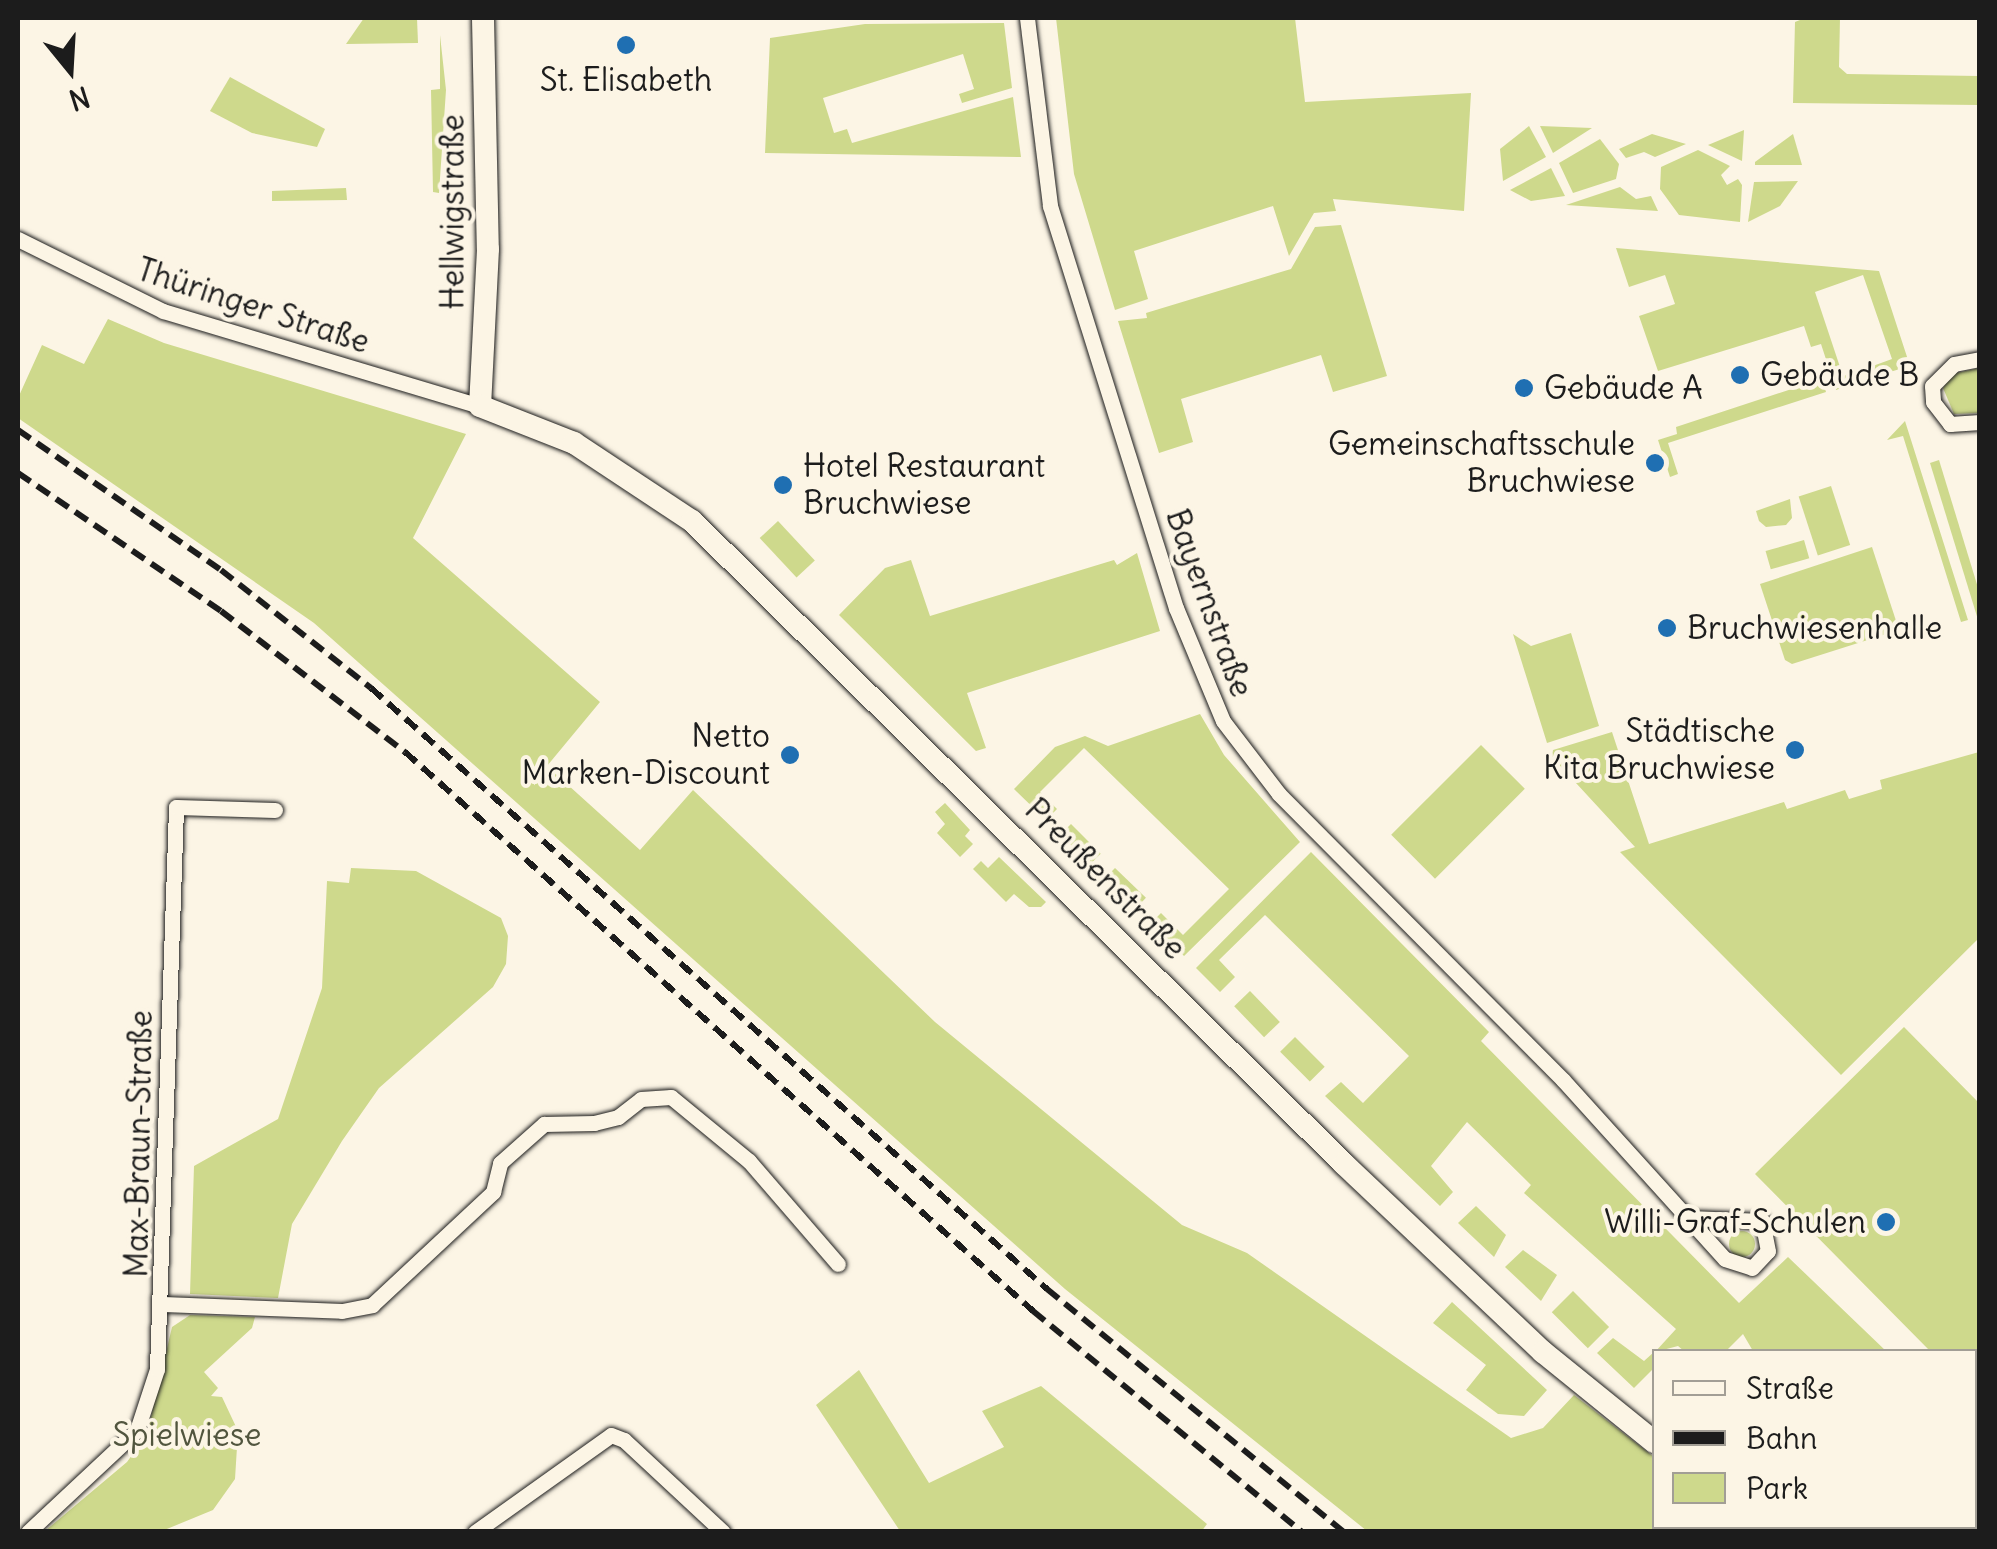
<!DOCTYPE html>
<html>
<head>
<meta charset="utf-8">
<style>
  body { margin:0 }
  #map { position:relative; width:1997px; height:1549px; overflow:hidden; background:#fcf5e5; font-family:Delius,sans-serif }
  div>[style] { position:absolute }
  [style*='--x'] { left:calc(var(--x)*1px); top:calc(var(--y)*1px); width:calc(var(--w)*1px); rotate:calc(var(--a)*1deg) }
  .green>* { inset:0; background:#ced98c; transform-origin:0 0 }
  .round { border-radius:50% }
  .roads { filter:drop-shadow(0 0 2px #1c1c1c) drop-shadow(0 0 2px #1c1c1c) }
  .street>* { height:15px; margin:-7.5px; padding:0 7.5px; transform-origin:7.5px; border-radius:7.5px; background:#fcf5e5 }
  .secondary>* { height:22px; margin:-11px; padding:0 11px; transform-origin:11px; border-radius:11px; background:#fcf5e5 }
  .rail>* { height:6px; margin-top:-3px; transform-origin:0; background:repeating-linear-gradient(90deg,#1c1c1c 0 15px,transparent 0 23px) }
  .dots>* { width:28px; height:28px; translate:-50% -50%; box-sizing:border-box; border:5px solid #fcf5e5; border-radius:50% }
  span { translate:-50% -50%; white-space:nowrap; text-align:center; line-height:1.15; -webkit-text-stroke:8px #fcf5e5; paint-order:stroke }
  .poi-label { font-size:32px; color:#1c1c1c }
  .left { translate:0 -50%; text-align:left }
  .right { translate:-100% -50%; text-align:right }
  .street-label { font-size:32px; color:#1c1c1c }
  .park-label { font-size:32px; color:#51553e }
  .frame { position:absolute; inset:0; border:20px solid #1c1c1c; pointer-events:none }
  .legend { position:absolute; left:1652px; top:1349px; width:325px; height:180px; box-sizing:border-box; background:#fcf5e5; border:2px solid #a29e95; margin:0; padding:12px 18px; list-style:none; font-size:30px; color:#1c1c1c }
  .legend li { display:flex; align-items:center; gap:20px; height:50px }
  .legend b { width:50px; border:2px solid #a29e95 }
  .north { position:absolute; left:20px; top:20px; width:100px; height:100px; -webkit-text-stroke:8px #fcf5e5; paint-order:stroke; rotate:162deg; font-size:28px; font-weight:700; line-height:40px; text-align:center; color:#1c1c1c }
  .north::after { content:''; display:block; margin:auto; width:35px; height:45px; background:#1c1c1c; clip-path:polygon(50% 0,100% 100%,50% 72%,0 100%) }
</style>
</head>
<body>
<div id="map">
  <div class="green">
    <i style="clip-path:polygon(364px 18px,417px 18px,418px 43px,346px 44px)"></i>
    <i style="clip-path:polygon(1056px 18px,1295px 18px,1305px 102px,1471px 93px,1464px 211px,1333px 199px,1336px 211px,1314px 213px,1289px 256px,1273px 206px,1134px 251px,1148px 299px,1115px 310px,1074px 174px)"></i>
    <i style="clip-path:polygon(1805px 18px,1840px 18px,1839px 67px,1847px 74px,1979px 76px,1979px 105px,1793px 103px,1795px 22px)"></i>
    <i style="clip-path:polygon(1004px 23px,1012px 88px,962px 103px,959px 94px,974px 89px,963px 54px,823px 98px,834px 133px,847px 129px,852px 143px,1013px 97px,1021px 157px,765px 153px,770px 38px,865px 24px)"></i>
    <i style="clip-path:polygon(440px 35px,446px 90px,439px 193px,433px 192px,431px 90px,440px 89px)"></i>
    <i style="clip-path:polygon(230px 77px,325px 129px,317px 147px,252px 133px,210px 111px)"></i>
    <i style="clip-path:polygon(1529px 126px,1546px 157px,1503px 181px,1500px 149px)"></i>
    <i style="clip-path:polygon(1540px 126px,1592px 128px,1553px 153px)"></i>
    <i style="clip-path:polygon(1744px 130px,1742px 161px,1708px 145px)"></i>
    <i style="clip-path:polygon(1652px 134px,1686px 144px,1655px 157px,1644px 152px,1626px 158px,1619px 149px)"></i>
    <i style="clip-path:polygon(1793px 134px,1802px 165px,1755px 165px,1755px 162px)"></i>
    <i style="clip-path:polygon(1600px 139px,1619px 164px,1616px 179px,1573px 193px,1559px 163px)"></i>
    <i style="clip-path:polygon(1698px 150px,1730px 166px,1721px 175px,1727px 185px,1738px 179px,1742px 185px,1740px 222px,1679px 215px,1660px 189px,1661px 167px)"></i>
    <i style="clip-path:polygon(1551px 168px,1565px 196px,1531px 201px,1510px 190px)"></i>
    <i style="clip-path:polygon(1798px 181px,1780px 206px,1748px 222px,1754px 182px)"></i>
    <i style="clip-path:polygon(1620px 187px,1636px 199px,1651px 196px,1658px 211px,1566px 205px)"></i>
    <i style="clip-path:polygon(346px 188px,347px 200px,272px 201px,272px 191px)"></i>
    <i style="clip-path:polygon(1341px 225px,1387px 376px,1333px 392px,1321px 355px,1181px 399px,1193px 442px,1159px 453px,1118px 321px,1147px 318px,1146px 313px,1291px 269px,1315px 227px)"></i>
    <i style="clip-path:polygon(1616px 248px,1879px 271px,1910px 366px,1873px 377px,1870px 367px,1892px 359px,1863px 275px,1815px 292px,1843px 376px,1856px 372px,1859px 382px,1836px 390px,1821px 344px,1811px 347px,1804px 326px,1658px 371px,1639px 316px,1675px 304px,1665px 275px,1629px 287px)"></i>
    <i style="clip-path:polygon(108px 319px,164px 343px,466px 434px,413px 538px,600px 702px,547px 766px,640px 850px,693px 790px,935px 1022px,1182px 1225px,1247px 1253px,1511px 1438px,1543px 1428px,1574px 1395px,1654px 1457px,1654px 1526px,1749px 1531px,1367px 1531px,1065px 1289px,314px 623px,18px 418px,18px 398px,42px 345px,84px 364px)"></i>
    <i style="clip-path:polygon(1979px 368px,1979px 413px,1954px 414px,1943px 388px,1952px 374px)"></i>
    <i style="clip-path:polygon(1822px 379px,1826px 392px,1668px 443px,1678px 474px,1670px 477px,1658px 440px,1677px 434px,1676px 427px)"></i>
    <i style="clip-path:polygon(1905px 421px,1968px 620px,1961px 622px,1903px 436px,1887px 440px)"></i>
    <i style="clip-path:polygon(1939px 460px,1979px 591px,1979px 623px,1930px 463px)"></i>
    <i style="left:1831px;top:486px;width:62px;height:34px;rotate:72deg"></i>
    <i style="clip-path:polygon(1790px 499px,1792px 518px,1786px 525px,1766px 527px,1759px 521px,1756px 511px)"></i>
    <i style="left:778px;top:521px;width:54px;height:25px;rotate:47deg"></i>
    <i style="left:1804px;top:540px;width:19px;height:40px;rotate:74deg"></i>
    <i style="clip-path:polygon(1872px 547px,1899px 630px,1792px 664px,1785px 660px,1760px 584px)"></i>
    <i style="clip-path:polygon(1137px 553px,1160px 631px,967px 693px,986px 748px,976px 751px,839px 615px,885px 568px,911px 560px,930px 616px,1114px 560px,1117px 565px)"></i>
    <i style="clip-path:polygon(1571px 633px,1599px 726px,1547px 743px,1513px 634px,1531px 646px)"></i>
    <i style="clip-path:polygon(1200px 714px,1224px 755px,1300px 842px,1184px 956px,1151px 923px,1161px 913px,1183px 935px,1229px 889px,1084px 748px,1040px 792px,1057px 809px,1046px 820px,1014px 789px,1055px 747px,1085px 736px,1108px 746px)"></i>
    <i style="clip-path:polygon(1612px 732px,1649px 844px,1784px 802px,1787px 809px,1845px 790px,1849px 799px,1882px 789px,1880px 780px,1979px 752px,1979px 938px,1841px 1075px,1620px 852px,1635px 847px,1552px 757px,1553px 750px)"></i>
    <i style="left:1481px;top:745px;width:62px;height:127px;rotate:45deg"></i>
    <i style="clip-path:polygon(945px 803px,970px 830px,965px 836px,973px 844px,960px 857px,937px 833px,945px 824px,935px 812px)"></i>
    <i style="left:1071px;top:824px;width:42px;height:15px;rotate:45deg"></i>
    <i style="clip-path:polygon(1311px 852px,1489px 1032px,1481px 1041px,1739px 1303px,1788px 1257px,1886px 1351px,1753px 1351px,1743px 1334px,1726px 1351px,1684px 1351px,1678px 1346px,1655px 1352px,1676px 1329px,1524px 1193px,1531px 1185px,1467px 1122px,1431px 1166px,1453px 1192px,1440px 1206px,1325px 1096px,1341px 1082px,1363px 1103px,1409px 1056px,1265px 915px,1219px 960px,1235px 977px,1220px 992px,1196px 968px)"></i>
    <i style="clip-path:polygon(999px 857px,1046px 902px,1041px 907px,1029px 907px,1014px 894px,1006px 902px,973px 869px,981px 861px,988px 868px)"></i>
    <i style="clip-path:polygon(351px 868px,416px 871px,501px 918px,508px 936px,506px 964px,493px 987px,379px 1088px,342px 1141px,292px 1224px,278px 1298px,190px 1294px,194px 1166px,278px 1119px,322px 988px,327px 881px,349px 883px)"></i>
    <i style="left:1115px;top:868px;width:43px;height:14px;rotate:44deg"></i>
    <i style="left:1250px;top:991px;width:43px;height:22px;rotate:46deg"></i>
    <i style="clip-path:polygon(1904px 1027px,1979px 1103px,1979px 1401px,1974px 1352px,1930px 1351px,1755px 1174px)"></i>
    <i style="left:1295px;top:1037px;width:42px;height:21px;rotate:45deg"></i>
    <i style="clip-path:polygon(1476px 1206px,1506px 1235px,1494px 1257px,1458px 1223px)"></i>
    <i class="round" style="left:1729px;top:1231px;width:26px;height:26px"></i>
    <i style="clip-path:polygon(1523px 1250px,1557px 1275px,1541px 1301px,1505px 1267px)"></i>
    <i style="left:1573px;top:1291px;width:51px;height:30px;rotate:45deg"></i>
    <i style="clip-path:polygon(1452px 1302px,1547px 1390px,1524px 1416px,1498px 1414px,1466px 1390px,1486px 1365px,1433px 1323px)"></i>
    <i style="clip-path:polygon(190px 1315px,255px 1317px,252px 1328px,204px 1372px,218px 1388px,211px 1396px,222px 1397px,238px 1431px,235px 1479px,213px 1510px,162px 1531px,45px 1531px,127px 1462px,147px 1434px,172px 1327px)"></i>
    <i style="clip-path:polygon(1613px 1338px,1644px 1361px,1654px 1352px,1654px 1368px,1634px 1388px,1597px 1353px)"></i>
    <i style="clip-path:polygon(859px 1370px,929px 1483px,1004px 1447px,982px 1411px,1041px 1386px,1207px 1524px,1201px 1532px,900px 1531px,816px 1405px)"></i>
    <i style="clip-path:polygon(1842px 1527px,1842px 1526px,1921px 1527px,1837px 1531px)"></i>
  </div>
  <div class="roads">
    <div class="street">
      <i style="--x:1027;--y:18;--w:189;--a:83"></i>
      <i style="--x:1050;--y:206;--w:421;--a:72.6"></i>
      <i style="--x:1176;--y:608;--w:122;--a:67.4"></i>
      <i style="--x:1223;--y:721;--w:92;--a:52.5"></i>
      <i style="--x:1279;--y:794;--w:403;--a:45.2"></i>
      <i style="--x:1563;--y:1080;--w:241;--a:47.9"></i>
      <i style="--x:1725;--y:1259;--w:28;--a:18"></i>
      <i style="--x:1752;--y:1268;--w:23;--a:-47"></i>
      <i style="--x:1768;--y:1251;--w:31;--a:-101"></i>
      <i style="--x:1762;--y:1221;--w:73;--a:-177.6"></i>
      <i style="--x:18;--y:239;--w:162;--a:26.4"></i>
      <i style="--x:163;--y:311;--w:331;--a:16.7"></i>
      <i style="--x:1980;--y:359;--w:26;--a:169"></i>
      <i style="--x:1954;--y:364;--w:31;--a:135"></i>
      <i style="--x:1932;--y:386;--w:16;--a:86"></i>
      <i style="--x:1933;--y:402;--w:28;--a:52"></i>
      <i style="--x:1950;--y:424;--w:30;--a:-4"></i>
      <i style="--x:163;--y:1304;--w:179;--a:2.2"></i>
      <i style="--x:342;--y:1311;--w:31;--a:-11"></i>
      <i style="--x:372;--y:1305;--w:166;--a:-43"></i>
      <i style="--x:493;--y:1192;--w:30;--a:-76"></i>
      <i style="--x:500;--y:1163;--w:59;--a:-41.6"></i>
      <i style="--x:544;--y:1124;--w:50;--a:-1.1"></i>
      <i style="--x:594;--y:1123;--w:25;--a:-14"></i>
      <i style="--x:618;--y:1117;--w:29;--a:-38"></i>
      <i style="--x:641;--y:1099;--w:30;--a:-4"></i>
      <i style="--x:671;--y:1097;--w:101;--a:39.4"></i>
      <i style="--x:749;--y:1161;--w:136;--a:49.2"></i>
      <i style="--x:28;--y:1532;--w:149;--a:-43.1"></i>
      <i style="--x:137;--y:1430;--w:64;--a:-71.8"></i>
      <i style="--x:157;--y:1369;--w:562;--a:-88.06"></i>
      <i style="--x:176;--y:807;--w:99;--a:1.7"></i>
      <i style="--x:475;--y:1532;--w:167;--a:-35.5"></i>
      <i style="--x:611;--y:1435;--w:14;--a:21"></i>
      <i style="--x:624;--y:1440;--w:135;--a:42.9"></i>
    </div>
    <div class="secondary">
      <i style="--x:483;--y:18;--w:231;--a:88.8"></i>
      <i style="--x:488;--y:249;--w:157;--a:92.9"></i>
      <i style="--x:480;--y:406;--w:101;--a:21.5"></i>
      <i style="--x:574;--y:443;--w:141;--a:33.5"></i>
      <i style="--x:692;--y:521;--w:916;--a:44.6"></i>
      <i style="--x:1344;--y:1164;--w:274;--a:43.4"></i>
      <i style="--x:1543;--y:1352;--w:143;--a:39"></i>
      <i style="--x:1761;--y:1526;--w:8;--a:45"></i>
    </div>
  </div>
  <div class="rail">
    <i style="--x:18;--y:430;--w:247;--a:34.6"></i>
    <i style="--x:221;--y:570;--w:191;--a:38.2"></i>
    <i style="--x:371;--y:688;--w:905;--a:41.64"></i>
    <i style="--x:1047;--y:1289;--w:384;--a:39.3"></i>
    <i style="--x:18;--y:473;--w:245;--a:34.2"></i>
    <i style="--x:221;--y:611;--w:232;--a:37.5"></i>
    <i style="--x:405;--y:752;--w:841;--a:41.67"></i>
    <i style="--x:1033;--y:1311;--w:348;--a:39.4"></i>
  </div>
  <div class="dots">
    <i style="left:626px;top:45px;background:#1f6fb2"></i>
    <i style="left:1740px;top:375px;background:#1f6fb2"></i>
    <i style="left:1524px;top:388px;background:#1f6fb2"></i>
    <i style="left:1655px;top:463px;background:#1f6fb2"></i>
    <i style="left:783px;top:485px;background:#1f6fb2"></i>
    <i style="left:1667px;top:628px;background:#1f6fb2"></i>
    <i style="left:1795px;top:750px;background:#1f6fb2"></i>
    <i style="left:790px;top:755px;background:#1f6fb2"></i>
    <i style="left:1886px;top:1222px;background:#1f6fb2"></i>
  </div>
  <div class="poi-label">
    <span style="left:626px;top:80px">St. Elisabeth</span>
    <span class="left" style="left:1760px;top:375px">Gebäude B</span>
    <span class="left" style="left:1544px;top:388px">Gebäude A</span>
    <span class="right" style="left:1635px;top:463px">Gemeinschaftsschule<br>Bruchwiese</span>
    <span class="left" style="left:803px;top:485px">Hotel Restaurant<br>Bruchwiese</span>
    <span class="left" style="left:1687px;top:628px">Bruchwiesenhalle</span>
    <span class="right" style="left:1775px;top:750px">Städtische<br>Kita Bruchwiese</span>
    <span class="right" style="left:770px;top:755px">Netto<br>Marken-Discount</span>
    <span class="right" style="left:1866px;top:1222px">Willi-Graf-Schulen</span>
  </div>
  <div class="street-label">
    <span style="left:453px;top:212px;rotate:-90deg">Hellwigstraße</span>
    <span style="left:253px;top:306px;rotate:18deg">Thüringer Straße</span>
    <span style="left:1209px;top:603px;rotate:70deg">Bayernstraße</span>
    <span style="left:1105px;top:879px;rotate:45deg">Preußenstraße</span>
    <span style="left:139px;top:1144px;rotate:-89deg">Max-Braun-Straße</span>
  </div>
  <div class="park-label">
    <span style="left:187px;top:1435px">Spielwiese</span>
  </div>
  <div class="frame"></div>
  <ul class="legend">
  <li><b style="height:12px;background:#fcf5e5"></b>Straße</li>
  <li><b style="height:12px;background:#1c1c1c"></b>Bahn</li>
  <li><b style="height:28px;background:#ced98c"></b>Park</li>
  </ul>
  <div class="north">N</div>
</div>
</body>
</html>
